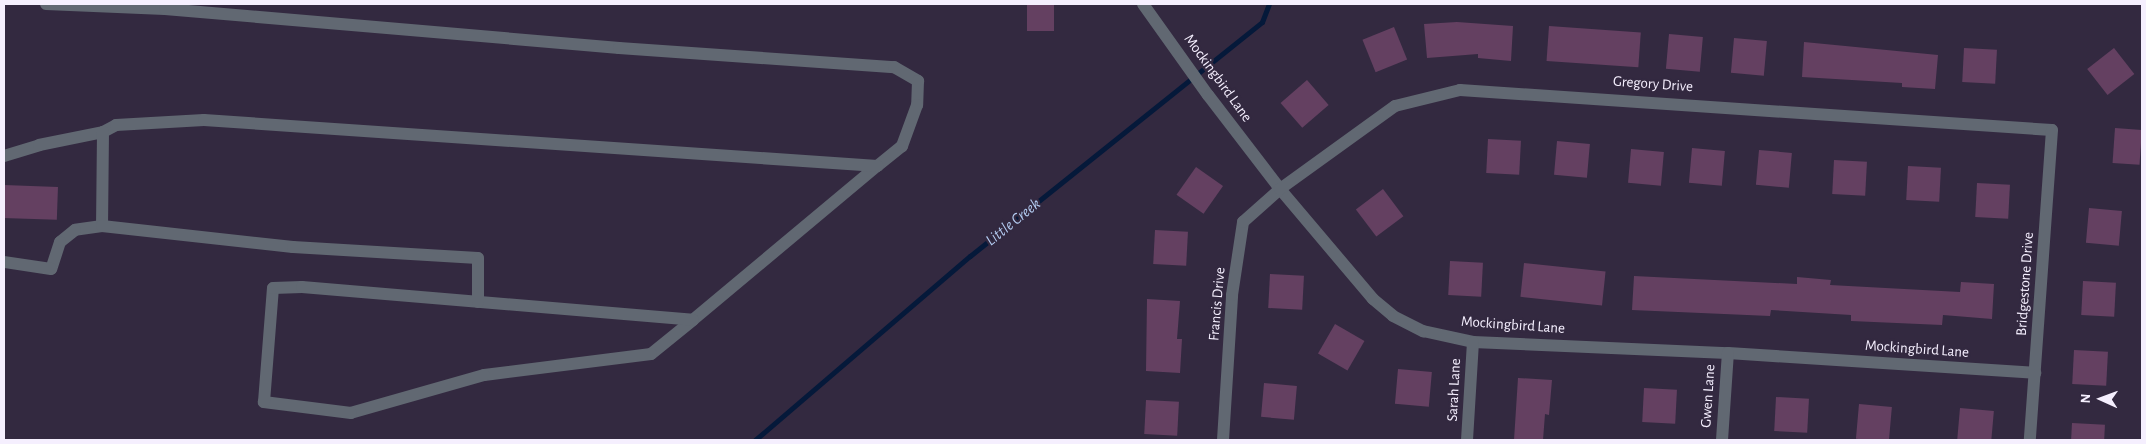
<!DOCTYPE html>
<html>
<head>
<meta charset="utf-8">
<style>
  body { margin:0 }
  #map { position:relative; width:2146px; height:444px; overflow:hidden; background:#332940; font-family:"Alegreya Sans",sans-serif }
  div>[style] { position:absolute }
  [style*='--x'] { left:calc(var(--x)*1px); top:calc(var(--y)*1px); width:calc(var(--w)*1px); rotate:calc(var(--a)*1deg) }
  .stream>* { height:5px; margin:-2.5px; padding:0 2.5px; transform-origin:2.5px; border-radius:2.5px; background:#05193a }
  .building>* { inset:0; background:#644061; transform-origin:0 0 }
  .minor>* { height:12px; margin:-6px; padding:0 6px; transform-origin:6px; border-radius:6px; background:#616872 }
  span { translate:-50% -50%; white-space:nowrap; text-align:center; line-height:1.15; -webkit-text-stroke:4.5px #332940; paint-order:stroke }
  .street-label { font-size:15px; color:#f5effe }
  .water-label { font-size:16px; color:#b5cdf3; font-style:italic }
  .frame { position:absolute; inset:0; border:5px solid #f5effe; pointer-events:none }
  .north { position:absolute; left:2076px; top:374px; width:50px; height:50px; -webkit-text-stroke:4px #332940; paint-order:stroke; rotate:272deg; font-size:14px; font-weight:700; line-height:20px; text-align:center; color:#f5effe }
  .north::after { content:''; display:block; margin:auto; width:18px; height:22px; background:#f5effe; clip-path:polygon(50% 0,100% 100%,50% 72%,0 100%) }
</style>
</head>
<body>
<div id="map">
  <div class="stream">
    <i style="--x:755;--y:440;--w:283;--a:-40.6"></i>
    <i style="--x:970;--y:256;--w:374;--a:-38.7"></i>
    <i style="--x:1262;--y:22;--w:19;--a:-69"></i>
  </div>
  <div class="building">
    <i style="left:1027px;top:4px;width:27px;height:27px"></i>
    <i style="clip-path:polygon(1457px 22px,1513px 26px,1511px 61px,1478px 58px,1478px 54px,1427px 58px,1424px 24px)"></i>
    <i style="left:1549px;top:26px;width:92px;height:35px;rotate:4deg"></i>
    <i style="left:1394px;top:27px;width:35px;height:34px;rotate:68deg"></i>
    <i style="left:1669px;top:34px;width:34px;height:35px;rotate:5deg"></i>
    <i style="left:1734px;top:38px;width:33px;height:35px;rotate:5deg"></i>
    <i style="clip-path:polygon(1804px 42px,1938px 55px,1935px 89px,1902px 87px,1902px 83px,1802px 77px)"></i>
    <i style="left:1964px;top:48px;width:33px;height:34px;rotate:3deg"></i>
    <i style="left:2114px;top:48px;width:33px;height:34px;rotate:52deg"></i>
    <i style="left:1307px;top:80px;width:33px;height:35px;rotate:49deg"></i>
    <i style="left:2115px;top:128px;width:27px;height:35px;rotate:4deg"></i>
    <i style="left:1488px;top:139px;width:33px;height:34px;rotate:3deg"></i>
    <i style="left:1557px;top:141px;width:33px;height:34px;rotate:5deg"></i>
    <i style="left:1692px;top:148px;width:33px;height:35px;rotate:5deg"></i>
    <i style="left:1631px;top:149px;width:33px;height:34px;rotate:5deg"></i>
    <i style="left:1759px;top:150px;width:33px;height:35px;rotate:5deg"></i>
    <i style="left:1834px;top:160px;width:33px;height:34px;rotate:3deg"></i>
    <i style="left:1908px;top:166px;width:33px;height:34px;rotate:3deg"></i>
    <i style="left:1196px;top:167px;width:33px;height:34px;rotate:35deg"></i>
    <i style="left:1977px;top:183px;width:33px;height:34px;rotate:3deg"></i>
    <i style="left:4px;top:185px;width:54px;height:33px;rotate:2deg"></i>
    <i style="left:1383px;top:189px;width:34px;height:34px;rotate:53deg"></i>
    <i style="left:2089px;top:208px;width:33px;height:35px;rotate:5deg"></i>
    <i style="left:1155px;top:230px;width:33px;height:34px;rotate:3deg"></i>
    <i style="left:1450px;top:261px;width:33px;height:34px;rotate:3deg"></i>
    <i style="left:1524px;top:263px;width:82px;height:34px;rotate:6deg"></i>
    <i style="left:1270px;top:274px;width:34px;height:34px;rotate:3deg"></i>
    <i style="clip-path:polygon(1634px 276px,1797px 284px,1797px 277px,1831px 280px,1830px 285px,1960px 292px,1961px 282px,1994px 284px,1992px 319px,1943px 315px,1942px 325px,1851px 321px,1851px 315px,1771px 310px,1770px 316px,1632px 310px)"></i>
    <i style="left:2083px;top:281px;width:33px;height:34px;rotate:3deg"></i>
    <i style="clip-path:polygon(1147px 299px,1180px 301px,1177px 339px,1182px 339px,1180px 373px,1146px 371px)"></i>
    <i style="left:1335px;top:324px;width:34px;height:34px;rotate:30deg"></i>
    <i style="left:2074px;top:350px;width:34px;height:34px;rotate:3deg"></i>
    <i style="left:1398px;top:369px;width:34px;height:35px;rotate:5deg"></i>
    <i style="clip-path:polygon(1518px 378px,1552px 380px,1549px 415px,1545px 414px,1543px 440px,1514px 440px)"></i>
    <i style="left:1264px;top:383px;width:33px;height:34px;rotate:5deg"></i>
    <i style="left:1644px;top:388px;width:33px;height:34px;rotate:3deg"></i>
    <i style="left:1776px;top:397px;width:33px;height:34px;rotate:3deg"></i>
    <i style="left:1146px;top:400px;width:33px;height:34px;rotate:3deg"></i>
    <i style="left:1859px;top:404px;width:33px;height:35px;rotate:5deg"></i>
    <i style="left:1960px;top:408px;width:34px;height:32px;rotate:5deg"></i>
    <i style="left:2072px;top:423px;width:33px;height:17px;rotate:3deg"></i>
  </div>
  <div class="minor">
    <i style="--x:46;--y:4;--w:119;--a:2.4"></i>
    <i style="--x:165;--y:9;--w:456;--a:4.9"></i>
    <i style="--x:619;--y:48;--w:276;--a:4"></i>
    <i style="--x:894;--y:67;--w:28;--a:30"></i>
    <i style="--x:918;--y:81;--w:24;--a:92"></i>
    <i style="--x:917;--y:105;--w:44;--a:110.1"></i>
    <i style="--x:902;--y:146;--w:32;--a:141"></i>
    <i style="--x:877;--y:166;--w:240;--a:140.1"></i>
    <i style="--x:693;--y:320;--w:54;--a:141"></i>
    <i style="--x:651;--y:354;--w:168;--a:172.8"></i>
    <i style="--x:484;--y:375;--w:138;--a:164.1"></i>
    <i style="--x:351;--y:413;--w:88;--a:-172.8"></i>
    <i style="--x:264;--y:402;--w:114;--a:-85.5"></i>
    <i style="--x:273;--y:288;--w:29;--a:-2"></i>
    <i style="--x:302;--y:287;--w:392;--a:4.8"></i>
    <i style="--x:1143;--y:4;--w:112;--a:54.5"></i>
    <i style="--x:1208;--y:95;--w:118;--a:52.5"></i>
    <i style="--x:1280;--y:189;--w:144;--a:49.8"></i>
    <i style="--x:1373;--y:299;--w:26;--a:40"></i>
    <i style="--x:1393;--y:316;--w:34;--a:27"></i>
    <i style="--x:1423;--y:331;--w:51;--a:12.4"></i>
    <i style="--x:1473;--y:342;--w:255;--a:2.5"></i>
    <i style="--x:1728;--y:353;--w:308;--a:3.7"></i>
    <i style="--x:103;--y:132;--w:15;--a:-28"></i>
    <i style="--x:116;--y:125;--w:88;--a:-3.3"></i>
    <i style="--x:204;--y:120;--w:675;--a:3.91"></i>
    <i style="--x:4;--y:156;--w:37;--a:-17"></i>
    <i style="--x:39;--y:145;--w:65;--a:-11.5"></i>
    <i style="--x:103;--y:132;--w:94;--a:90.6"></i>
    <i style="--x:102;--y:226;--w:27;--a:172"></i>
    <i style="--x:75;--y:230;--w:19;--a:141"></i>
    <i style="--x:60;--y:242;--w:28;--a:108"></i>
    <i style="--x:51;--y:269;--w:48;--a:-171.5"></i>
    <i style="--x:102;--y:226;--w:192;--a:6.3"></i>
    <i style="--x:293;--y:247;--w:185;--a:3.4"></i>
    <i style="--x:478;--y:258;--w:44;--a:90"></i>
    <i style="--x:1223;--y:440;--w:145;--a:-86.4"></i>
    <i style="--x:1232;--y:295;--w:74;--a:-81.4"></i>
    <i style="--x:1243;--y:222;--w:50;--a:-41.7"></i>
    <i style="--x:1280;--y:189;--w:142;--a:-35.8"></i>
    <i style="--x:1395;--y:106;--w:67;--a:-13.8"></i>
    <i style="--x:1460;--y:90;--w:593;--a:3.87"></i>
    <i style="--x:2052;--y:130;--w:311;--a:94.1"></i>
    <i style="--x:1467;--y:440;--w:98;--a:-86.5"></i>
    <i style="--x:1722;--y:440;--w:87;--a:-86.1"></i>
  </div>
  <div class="street-label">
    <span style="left:1218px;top:78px;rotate:54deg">Mockingbird Lane</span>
    <span style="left:1653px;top:84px;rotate:4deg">Gregory Drive</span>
    <span style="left:2025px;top:284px;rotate:-86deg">Bridgestone Drive</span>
    <span style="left:1217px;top:304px;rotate:-85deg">Francis Drive</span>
    <span style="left:1513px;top:325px;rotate:4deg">Mockingbird Lane</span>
    <span style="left:1917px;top:349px;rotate:4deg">Mockingbird Lane</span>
    <span style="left:1454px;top:390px;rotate:-87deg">Sarah Lane</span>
    <span style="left:1708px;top:396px;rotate:-86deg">Gwen Lane</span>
  </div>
  <div class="water-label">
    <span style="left:1013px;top:222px;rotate:-39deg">Little Creek</span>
  </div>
  <div class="frame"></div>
  <div class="north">N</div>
</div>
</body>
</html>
